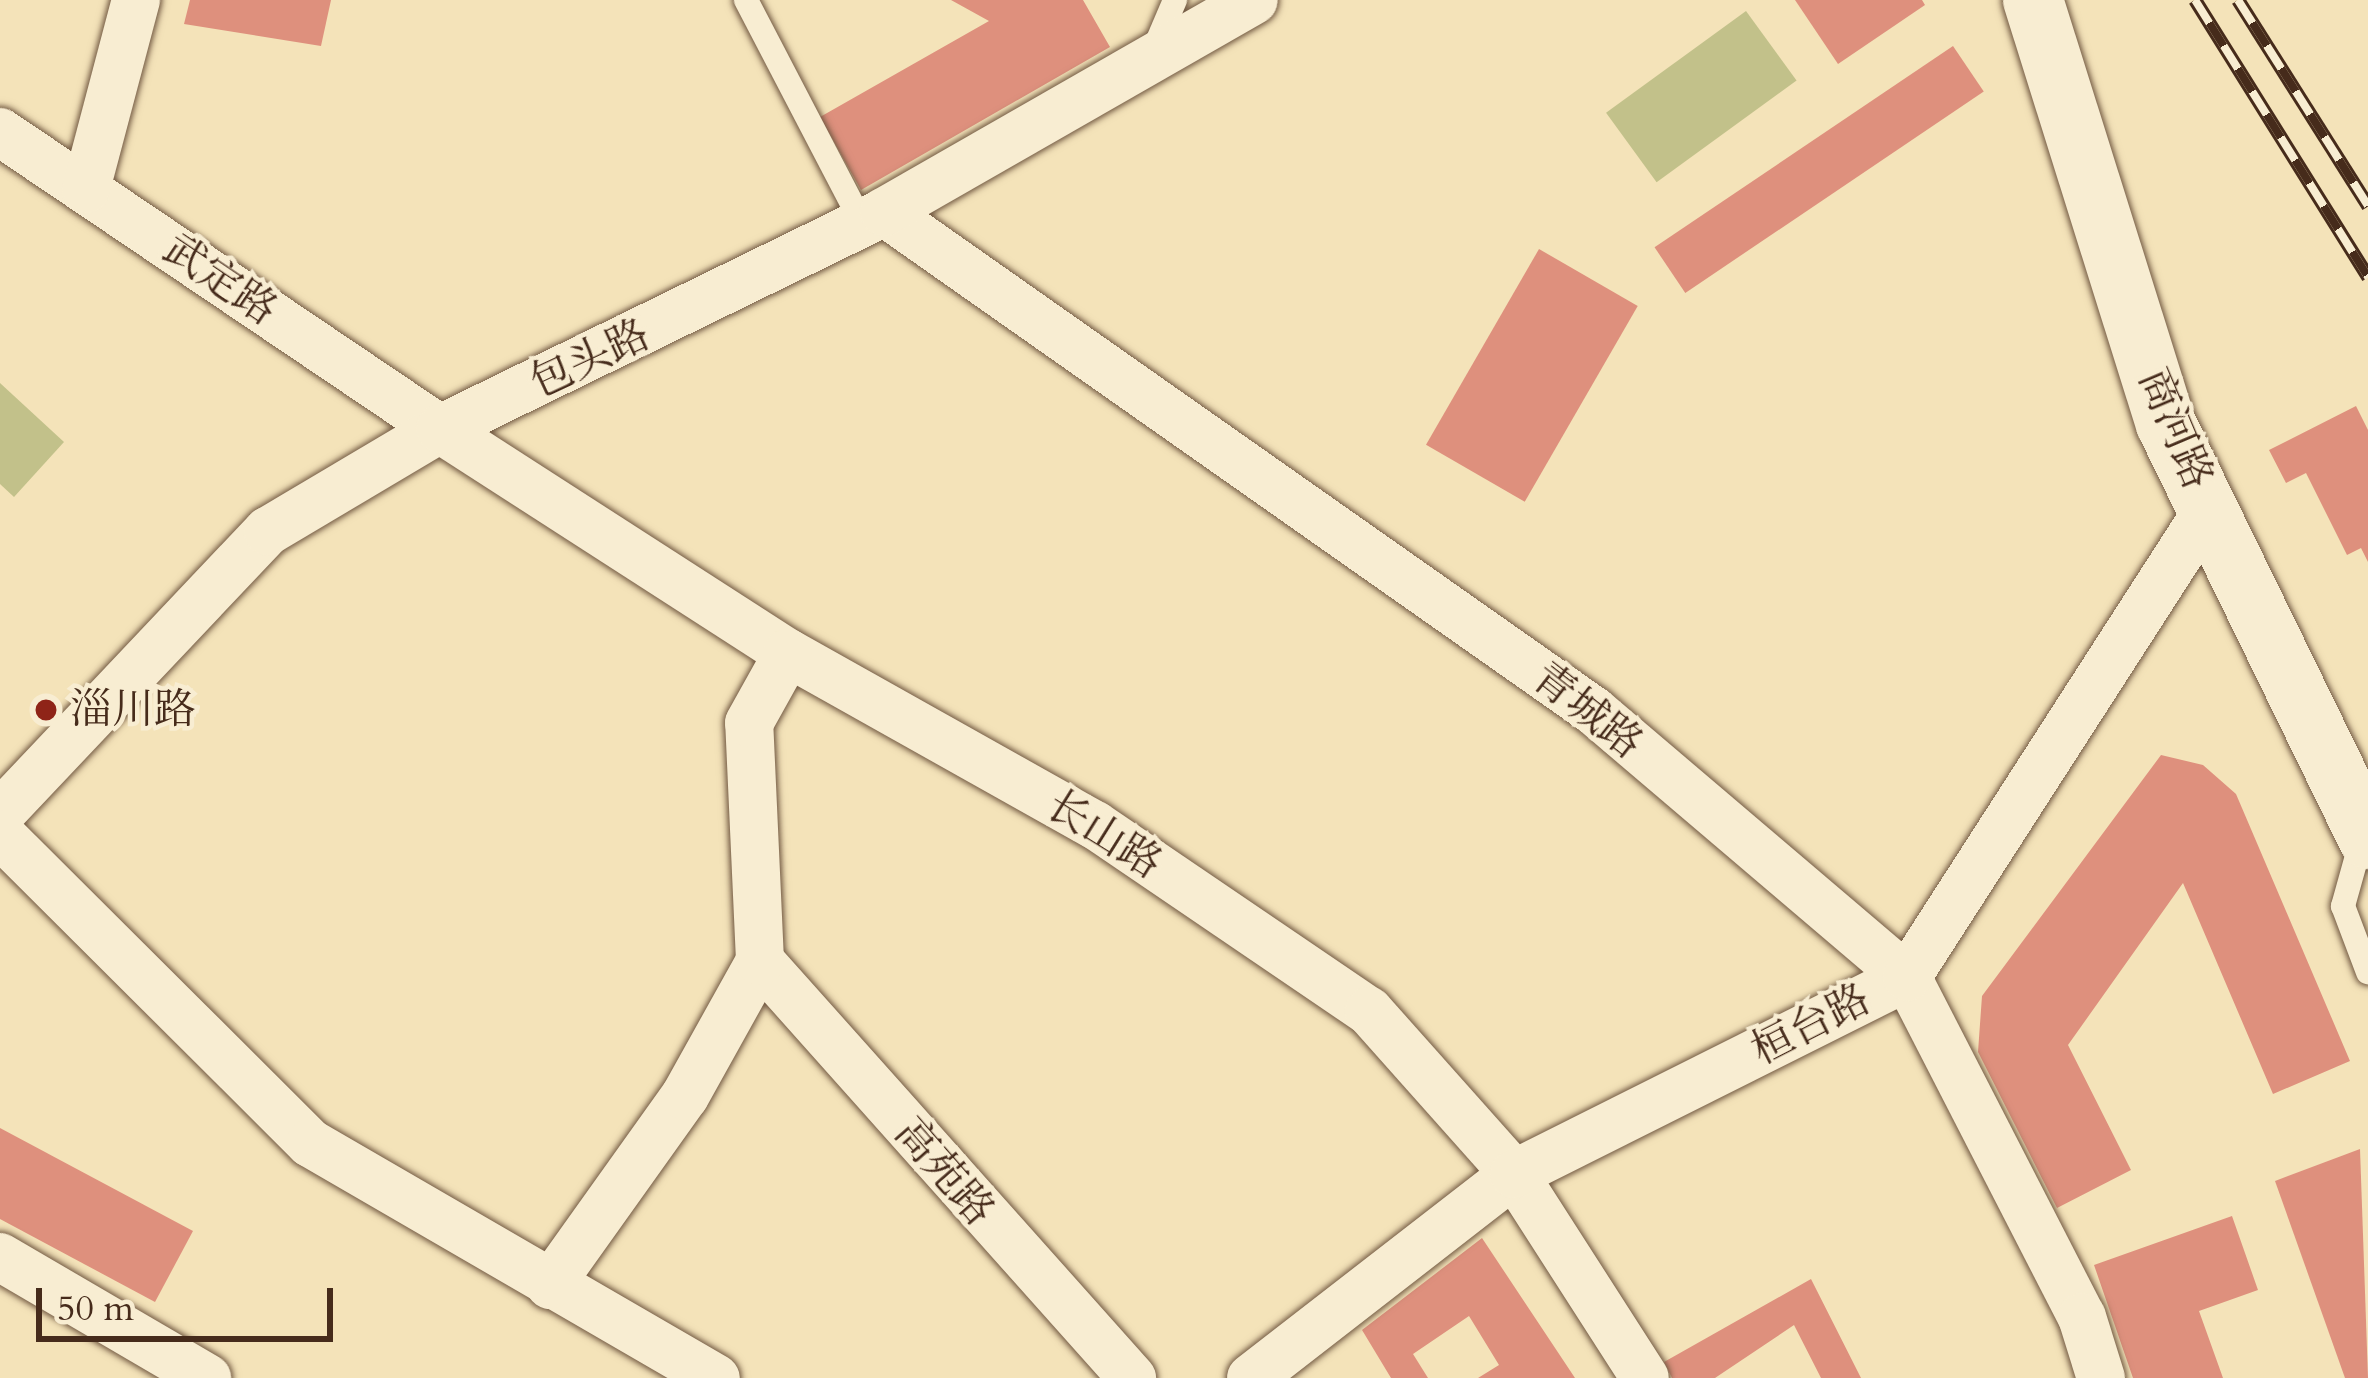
<!DOCTYPE html>
<html>
<head>
<meta charset="utf-8">
<style>
  body { margin:0 }
  #map { position:relative; width:2368px; height:1378px; overflow:hidden; background:#f4e3b9; font-family:Cardo,"Noto Serif SC",serif }
  div>[style] { position:absolute }
  [style*='--x'] { left:calc(var(--x)*1px); top:calc(var(--y)*1px); width:calc(var(--w)*1px); rotate:calc(var(--a)*1deg) }
  .green>* { inset:0; background:#c2c18a; transform-origin:0 0 }
  .building>* { inset:0; background:#de907d; transform-origin:0 0 }
  .roads { filter:drop-shadow(0 0 3px #725942) drop-shadow(0 0 3px #725942) }
  .service>* { height:24px; margin:-12px; padding:0 12px; transform-origin:12px; border-radius:12px; background:#f8edd2 }
  .minor>* { height:48px; margin:-24px; padding:0 24px; transform-origin:24px; border-radius:24px; background:#f8edd2 }
  .tertiary>* { height:60px; margin:-30px; padding:0 30px; transform-origin:30px; border-radius:30px; background:#f8edd2 }
  .rail>* { height:14px; margin-top:-7px; transform-origin:0; background:repeating-linear-gradient(90deg,#f8edd2 0 27px,#462b1b 0 54px); box-sizing:border-box; border-block:3px solid #462b1b }
  .dots>* { width:33px; height:33px; translate:-50% -50%; box-sizing:border-box; border:6px solid #f8edd2; border-radius:50% }
  span { translate:-50% -50%; white-space:nowrap; text-align:center; line-height:1.15; -webkit-text-stroke:9px #f8edd2; paint-order:stroke }
  .street-label { font-size:42px; color:#462b1b }
  .poi-label { font-size:42px; color:#462b1b }
  .left { translate:0 -50%; text-align:left }
  .scale { position:absolute; left:36px; top:1288px; width:297px; height:54px; box-sizing:border-box; border:6px solid #462b1b; border-top:0; padding-left:15px; font-size:36px; line-height:42px; white-space:nowrap; color:#462b1b; -webkit-text-stroke:9px #f8edd2; paint-order:stroke }
</style>
</head>
<body>
<div id="map">
  <div class="green">
    <i style="left:1746px;top:11px;width:86px;height:173px;rotate:54deg"></i>
    <i style="clip-path:polygon(0 383px,64px 442px,14px 497px,0 484px)"></i>
  </div>
  <div class="building">
    <i style="clip-path:polygon(190px 0,331px 0,321px 46px,184px 24px)"></i>
    <i style="clip-path:polygon(951px 0,1083px 0,1110px 47px,861px 190px,820px 117px,989px 21px)"></i>
    <i style="clip-path:polygon(1795px 0,1922px 0,1925px 5px,1838px 64px)"></i>
    <i style="left:1953px;top:46px;width:55px;height:360px;rotate:56deg"></i>
    <i style="left:1539px;top:249px;width:114px;height:226px;rotate:30deg"></i>
    <i style="clip-path:polygon(2356px 406px,2368px 430px,2368px 562px,2361px 548px,2347px 555px,2306px 473px,2286px 483px,2269px 450px)"></i>
    <i style="clip-path:polygon(2161px 755px,2203px 765px,2236px 794px,2350px 1061px,2273px 1094px,2183px 883px,2068px 1045px,2131px 1170px,2057px 1208px,1978px 1052px,1982px 996px)"></i>
    <i style="clip-path:polygon(0 1128px,193px 1231px,155px 1302px,0 1219px)"></i>
    <i style="clip-path:polygon(2360px 1149px,2368px 1378px,2345px 1378px,2275px 1181px)"></i>
    <i style="clip-path:polygon(2232px 1216px,2258px 1290px,2199px 1311px,2223px 1378px,2133px 1378px,2094px 1265px)"></i>
    <i style="clip-path:polygon(1482px 1238px,1575px 1378px,1478px 1378px,1499px 1365px,1469px 1316px,1413px 1354px,1428px 1378px,1391px 1378px,1362px 1330px)"></i>
    <i style="clip-path:polygon(1811px 1279px,1861px 1378px,1821px 1378px,1794px 1325px,1715px 1378px,1672px 1378px,1664px 1362px)"></i>
  </div>
  <div class="roads">
    <div class="service">
      <i style="--x:746;--y:0;--w:251;--a:62.5"></i>
      <i style="--x:1155;--y:47;--w:51;--a:-66.9"></i>
      <i style="--x:2362;--y:838;--w:71;--a:105.6"></i>
      <i style="--x:2343;--y:906;--w:71;--a:69.3"></i>
    </div>
    <div class="minor">
      <i style="--x:0;--y:132;--w:531;--a:34.02"></i>
      <i style="--x:440;--y:429;--w:414;--a:32.8"></i>
      <i style="--x:788;--y:653;--w:352;--a:29.3"></i>
      <i style="--x:1095;--y:825;--w:331;--a:34.2"></i>
      <i style="--x:1369;--y:1011;--w:218;--a:48.3"></i>
      <i style="--x:1514;--y:1174;--w:242;--a:57.3"></i>
      <i style="--x:86;--y:189;--w:196;--a:-75.2"></i>
      <i style="--x:884;--y:212;--w:868;--a:35.1"></i>
      <i style="--x:1594;--y:711;--w:411;--a:40.4"></i>
      <i style="--x:1907;--y:977;--w:382;--a:62.8"></i>
      <i style="--x:2082;--y:1317;--w:64;--a:72.7"></i>
      <i style="--x:0;--y:814;--w:390;--a:-46.6"></i>
      <i style="--x:268;--y:531;--w:200;--a:-30.7"></i>
      <i style="--x:440;--y:429;--w:494;--a:-26"></i>
      <i style="--x:884;--y:212;--w:426;--a:-29.8"></i>
      <i style="--x:0;--y:834;--w:438;--a:44.9"></i>
      <i style="--x:310;--y:1143;--w:469;--a:30.1"></i>
      <i style="--x:760;--y:961;--w:559;--a:48.26"></i>
      <i style="--x:0;--y:1257;--w:240;--a:30.3"></i>
      <i style="--x:550;--y:1285;--w:232;--a:-54.5"></i>
      <i style="--x:685;--y:1096;--w:154;--a:-60.9"></i>
      <i style="--x:760;--y:961;--w:238;--a:-92.6"></i>
      <i style="--x:749;--y:723;--w:80;--a:-60.9"></i>
      <i style="--x:1251;--y:1378;--w:333;--a:-37.8"></i>
      <i style="--x:1514;--y:1174;--w:440;--a:-26.6"></i>
      <i style="--x:1907;--y:977;--w:558;--a:-57.22"></i>
    </div>
    <div class="tertiary">
      <i style="--x:2033;--y:0;--w:444;--a:72.6"></i>
      <i style="--x:2166;--y:424;--w:462;--a:64"></i>
    </div>
  </div>
  <div class="rail">
    <i style="--x:2195;--y:0;--w:327;--a:58"></i>
    <i style="--x:2238;--y:0;--w:244;--a:57.7"></i>
  </div>
  <div class="dots">
    <i style="left:46px;top:710px;background:#8f2418"></i>
  </div>
  <div class="street-label">
    <span style="left:220px;top:280px;rotate:34deg">武定路</span>
    <span style="left:590px;top:359px;rotate:-25deg">包头路</span>
    <span style="left:2175px;top:429px;rotate:67deg">商河路</span>
    <span style="left:1587px;top:711px;rotate:38deg">青城路</span>
    <span style="left:1104px;top:835px;rotate:32deg">长山路</span>
    <span style="left:1811px;top:1025px;rotate:-27deg">桓台路</span>
    <span style="left:944px;top:1172px;rotate:49deg">高苑路</span>
  </div>
  <div class="poi-label">
    <span class="left" style="left:70px;top:710px">淄川路</span>
  </div>
  <div class="scale">50 m</div>
</div>
</body>
</html>
